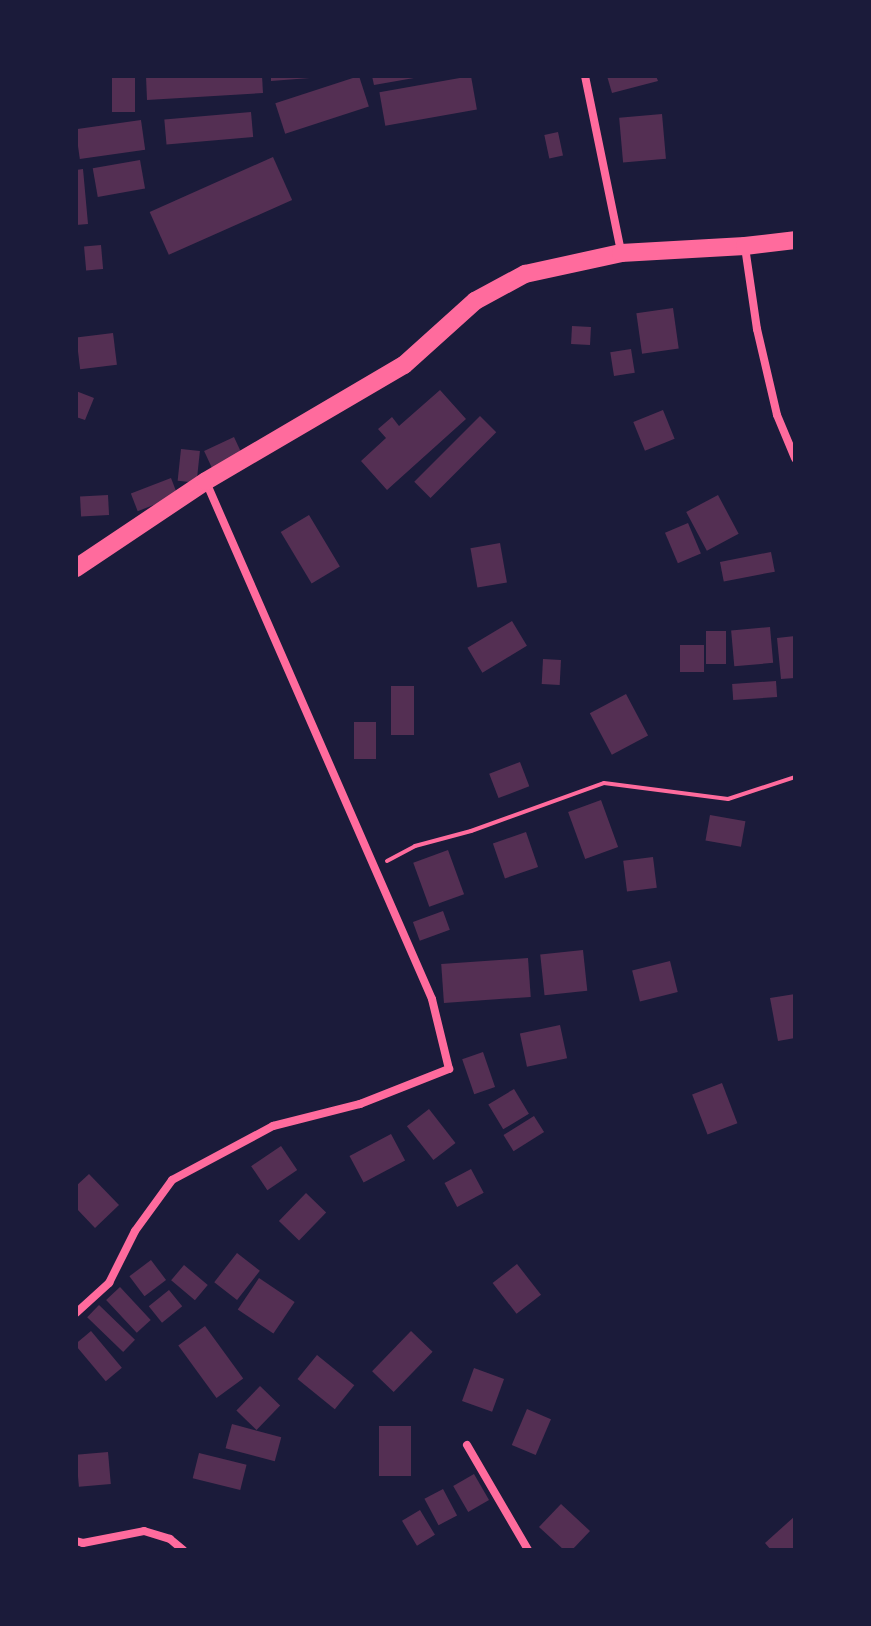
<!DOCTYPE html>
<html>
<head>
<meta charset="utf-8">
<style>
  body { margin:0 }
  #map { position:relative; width:871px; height:1626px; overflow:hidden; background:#1b1b3a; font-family:"Fira Sans Condensed",sans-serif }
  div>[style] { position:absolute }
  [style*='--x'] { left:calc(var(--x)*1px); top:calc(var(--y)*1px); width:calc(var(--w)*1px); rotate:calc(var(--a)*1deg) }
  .building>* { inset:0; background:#542f53; transform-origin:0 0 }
  .path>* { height:4px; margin:-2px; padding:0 2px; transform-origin:2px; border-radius:2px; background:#ff6b9d }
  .minor>* { height:8px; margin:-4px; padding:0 4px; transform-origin:4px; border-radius:4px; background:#ff6b9d }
  .primary>* { height:18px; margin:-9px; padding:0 9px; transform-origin:9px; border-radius:9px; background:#ff6b9d }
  span { translate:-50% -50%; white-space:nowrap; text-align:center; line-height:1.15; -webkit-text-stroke:8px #1b1b3a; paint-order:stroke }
  .frame { position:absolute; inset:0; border:78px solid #1b1b3a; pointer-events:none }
</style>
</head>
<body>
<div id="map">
  <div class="building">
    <i style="left:112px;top:76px;width:23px;height:36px"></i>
    <i style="clip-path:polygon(146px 76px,262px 76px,263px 93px,147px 100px)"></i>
    <i style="clip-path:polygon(271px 76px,310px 76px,310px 78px,271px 81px)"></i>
    <i style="left:359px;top:76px;width:32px;height:88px;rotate:72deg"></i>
    <i style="clip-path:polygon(372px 76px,413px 76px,414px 78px,374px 85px)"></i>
    <i style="left:471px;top:76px;width:34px;height:93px;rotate:80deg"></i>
    <i style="clip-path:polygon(607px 76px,656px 76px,658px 81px,612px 93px)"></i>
    <i style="left:251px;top:112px;width:25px;height:87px;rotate:85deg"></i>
    <i style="left:662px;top:114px;width:45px;height:43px;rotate:85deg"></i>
    <i style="left:141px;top:120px;width:30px;height:66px;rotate:82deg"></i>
    <i style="left:558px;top:132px;width:24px;height:14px;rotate:78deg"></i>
    <i style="left:273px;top:157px;width:47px;height:135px;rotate:66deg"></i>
    <i style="left:140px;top:160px;width:29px;height:48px;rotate:80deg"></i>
    <i style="clip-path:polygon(83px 169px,88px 224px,76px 225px,76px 170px)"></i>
    <i style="left:101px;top:245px;width:24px;height:17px;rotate:85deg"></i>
    <i style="left:673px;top:308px;width:41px;height:37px;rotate:82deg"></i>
    <i style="left:572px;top:326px;width:19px;height:18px;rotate:3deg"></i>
    <i style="left:113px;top:333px;width:32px;height:37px;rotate:83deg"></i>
    <i style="left:631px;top:349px;width:24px;height:21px;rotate:81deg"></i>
    <i style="clip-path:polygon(440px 390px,466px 419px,387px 490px,361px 461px,386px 438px,378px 429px,392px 417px,399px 426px)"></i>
    <i style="clip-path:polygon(76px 391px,94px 398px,85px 420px,76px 417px)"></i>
    <i style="left:663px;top:410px;width:31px;height:32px;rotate:68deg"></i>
    <i style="left:480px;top:416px;width:23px;height:93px;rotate:45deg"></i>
    <i style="left:234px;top:437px;width:19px;height:33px;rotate:65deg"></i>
    <i style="left:181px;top:449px;width:19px;height:32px;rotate:6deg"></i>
    <i style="left:171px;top:478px;width:19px;height:43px;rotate:69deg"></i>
    <i style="left:108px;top:495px;width:20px;height:28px;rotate:87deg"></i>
    <i style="left:718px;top:495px;width:44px;height:36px;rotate:62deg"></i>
    <i style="left:309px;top:515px;width:60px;height:33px;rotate:59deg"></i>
    <i style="left:688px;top:523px;width:33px;height:25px;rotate:67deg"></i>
    <i style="left:500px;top:543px;width:40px;height:30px;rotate:80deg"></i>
    <i style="left:771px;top:552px;width:20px;height:52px;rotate:79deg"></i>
    <i style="left:512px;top:621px;width:29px;height:52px;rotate:59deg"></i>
    <i style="left:770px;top:627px;width:36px;height:39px;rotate:85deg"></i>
    <i style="left:706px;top:631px;width:20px;height:33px"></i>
    <i style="clip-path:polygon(795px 636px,795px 678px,781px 679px,777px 638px)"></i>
    <i style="left:680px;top:645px;width:24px;height:27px"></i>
    <i style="left:543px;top:659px;width:18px;height:25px;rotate:3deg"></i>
    <i style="left:776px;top:681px;width:16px;height:44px;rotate:86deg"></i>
    <i style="left:391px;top:686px;width:23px;height:49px"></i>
    <i style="left:626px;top:694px;width:47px;height:41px;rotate:62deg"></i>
    <i style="left:354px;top:722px;width:22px;height:37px"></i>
    <i style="left:520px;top:762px;width:26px;height:33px;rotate:69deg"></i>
    <i style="left:601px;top:800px;width:50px;height:35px;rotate:70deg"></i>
    <i style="left:710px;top:815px;width:36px;height:26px;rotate:10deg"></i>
    <i style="left:526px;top:832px;width:37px;height:35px;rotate:71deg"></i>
    <i style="left:448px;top:850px;width:47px;height:37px;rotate:70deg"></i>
    <i style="left:653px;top:857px;width:31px;height:30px;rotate:83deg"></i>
    <i style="left:443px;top:911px;width:20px;height:32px;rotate:70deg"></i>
    <i style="left:583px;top:950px;width:41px;height:43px;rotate:84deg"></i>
    <i style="left:528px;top:958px;width:39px;height:87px;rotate:86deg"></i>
    <i style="left:670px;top:961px;width:32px;height:39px;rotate:76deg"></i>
    <i style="clip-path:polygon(795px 994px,795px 1038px,778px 1041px,770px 998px)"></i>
    <i style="left:560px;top:1025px;width:34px;height:41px;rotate:78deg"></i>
    <i style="left:483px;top:1052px;width:37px;height:22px;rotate:71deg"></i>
    <i style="left:722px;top:1083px;width:43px;height:32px;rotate:69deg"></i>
    <i style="left:514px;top:1089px;width:29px;height:30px;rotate:59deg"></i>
    <i style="left:429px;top:1109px;width:43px;height:28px;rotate:52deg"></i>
    <i style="left:534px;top:1116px;width:19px;height:36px;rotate:58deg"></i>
    <i style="left:391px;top:1134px;width:30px;height:47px;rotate:62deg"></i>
    <i style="left:281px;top:1146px;width:29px;height:36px;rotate:56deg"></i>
    <i style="left:471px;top:1169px;width:27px;height:30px;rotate:62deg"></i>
    <i style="clip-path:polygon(89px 1174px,119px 1205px,95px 1228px,76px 1208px,76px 1186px)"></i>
    <i style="left:306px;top:1193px;width:28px;height:39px;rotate:44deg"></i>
    <i style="left:237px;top:1253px;width:29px;height:37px;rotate:38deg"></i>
    <i style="left:151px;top:1260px;width:25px;height:27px;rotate:53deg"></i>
    <i style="left:517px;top:1264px;width:39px;height:31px;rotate:52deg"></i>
    <i style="left:184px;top:1265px;width:31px;height:20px;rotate:40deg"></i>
    <i style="left:259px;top:1278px;width:43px;height:38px;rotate:34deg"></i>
    <i style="left:120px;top:1287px;width:45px;height:19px;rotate:47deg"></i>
    <i style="left:169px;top:1290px;width:21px;height:26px;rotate:51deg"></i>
    <i style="left:99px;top:1305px;width:50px;height:17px;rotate:44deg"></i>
    <i style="left:205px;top:1326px;width:65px;height:33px;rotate:54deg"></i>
    <i style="left:91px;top:1331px;width:48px;height:21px;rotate:50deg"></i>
    <i style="left:411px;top:1331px;width:30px;height:56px;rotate:44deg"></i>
    <i style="left:317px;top:1355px;width:48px;height:31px;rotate:39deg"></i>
    <i style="left:474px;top:1368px;width:32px;height:35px;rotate:20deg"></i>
    <i style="left:260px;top:1386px;width:28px;height:34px;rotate:44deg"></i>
    <i style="left:527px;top:1409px;width:26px;height:39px;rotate:23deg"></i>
    <i style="left:232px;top:1424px;width:51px;height:25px;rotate:15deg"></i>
    <i style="left:379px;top:1426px;width:32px;height:50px"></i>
    <i style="left:108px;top:1452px;width:32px;height:32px;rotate:85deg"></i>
    <i style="left:199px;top:1453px;width:49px;height:26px;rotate:14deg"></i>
    <i style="left:474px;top:1474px;width:30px;height:24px;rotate:60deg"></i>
    <i style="left:443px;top:1489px;width:30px;height:21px;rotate:62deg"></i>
    <i style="clip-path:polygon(561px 1504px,590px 1531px,572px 1550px,564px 1550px,539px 1527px)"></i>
    <i style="left:420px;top:1510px;width:29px;height:21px;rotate:59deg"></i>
    <i style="clip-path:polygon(795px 1516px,795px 1550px,771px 1550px,765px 1543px)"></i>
  </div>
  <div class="path">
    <i style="--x:387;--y:861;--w:32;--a:-28"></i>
    <i style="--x:415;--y:846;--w:58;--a:-15"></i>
    <i style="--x:471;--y:831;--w:141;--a:-19.8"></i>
    <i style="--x:604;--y:783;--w:125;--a:7.4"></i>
    <i style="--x:728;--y:799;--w:71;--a:-18.2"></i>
  </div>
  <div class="minor">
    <i style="--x:585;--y:76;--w:180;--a:78.4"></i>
    <i style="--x:745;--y:247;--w:83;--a:81.7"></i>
    <i style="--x:757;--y:329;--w:88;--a:76.9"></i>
    <i style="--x:777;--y:415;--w:47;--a:67.3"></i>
    <i style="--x:76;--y:1313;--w:45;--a:-42.3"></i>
    <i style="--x:109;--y:1283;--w:58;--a:-63.4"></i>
    <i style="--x:135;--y:1231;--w:63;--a:-54"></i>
    <i style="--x:172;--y:1180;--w:115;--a:-28.1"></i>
    <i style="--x:273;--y:1126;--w:90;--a:-14.2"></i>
    <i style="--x:360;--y:1104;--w:96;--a:-21.5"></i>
    <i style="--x:449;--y:1069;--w:72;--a:-103.7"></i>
    <i style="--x:432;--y:999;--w:564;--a:-113.61"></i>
    <i style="--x:467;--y:1445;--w:121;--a:59.8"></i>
    <i style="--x:76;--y:1541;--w:7;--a:16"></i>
    <i style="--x:83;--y:1543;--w:62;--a:-11.1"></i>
    <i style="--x:144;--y:1531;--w:27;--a:17"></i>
    <i style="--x:170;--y:1539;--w:17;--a:40"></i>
  </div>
  <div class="primary">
    <i style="--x:76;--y:568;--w:156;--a:-33.8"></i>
    <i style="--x:206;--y:481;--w:229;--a:-30.4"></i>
    <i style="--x:404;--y:365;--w:96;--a:-42"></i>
    <i style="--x:475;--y:301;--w:57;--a:-28.4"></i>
    <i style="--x:525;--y:274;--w:98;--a:-12.3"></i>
    <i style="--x:621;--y:253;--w:124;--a:-3.2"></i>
    <i style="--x:745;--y:246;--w:50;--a:-6.8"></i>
  </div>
  <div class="frame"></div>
</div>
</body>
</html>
